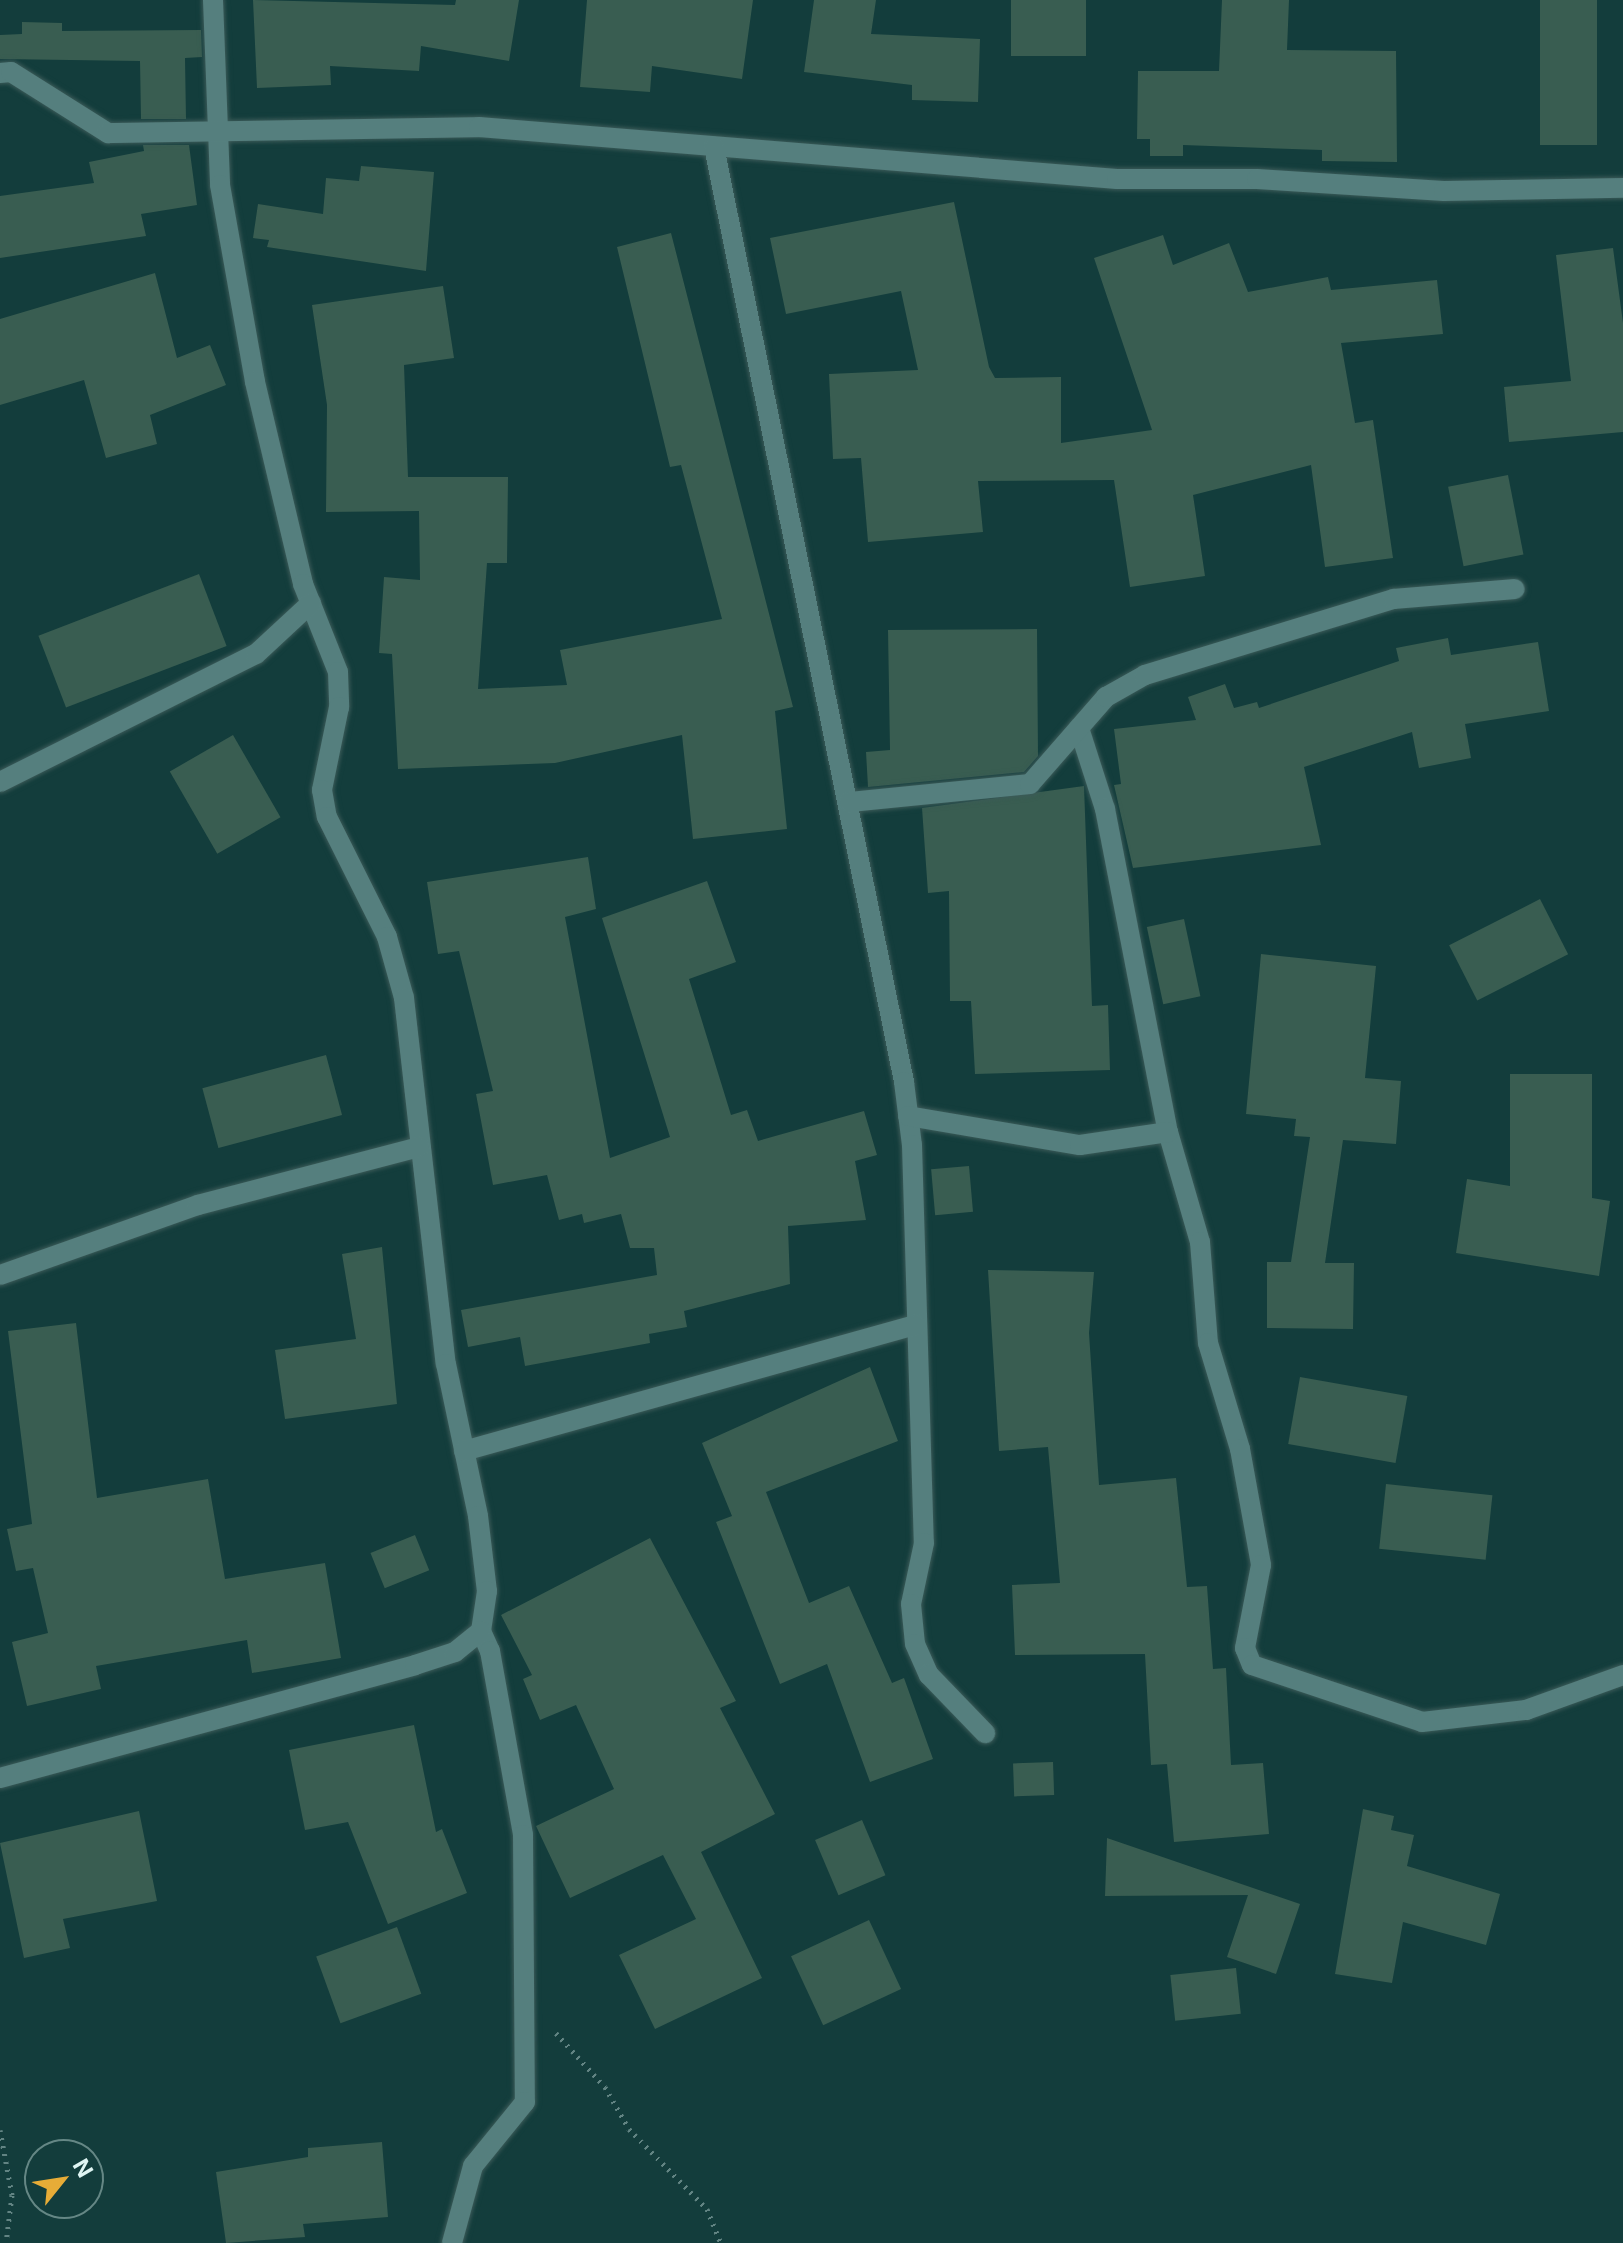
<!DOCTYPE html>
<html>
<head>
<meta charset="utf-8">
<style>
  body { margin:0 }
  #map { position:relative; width:1623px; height:2243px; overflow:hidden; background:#133d3c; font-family:Inter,sans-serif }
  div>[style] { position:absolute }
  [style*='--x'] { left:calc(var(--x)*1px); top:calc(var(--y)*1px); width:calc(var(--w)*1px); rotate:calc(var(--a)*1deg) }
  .building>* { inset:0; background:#395d51; transform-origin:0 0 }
  .path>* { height:5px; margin-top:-2.5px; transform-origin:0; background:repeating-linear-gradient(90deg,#628483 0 2px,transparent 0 8px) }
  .roads { filter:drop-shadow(0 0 2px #3b5a58) drop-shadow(0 0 2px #3b5a58) }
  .street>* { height:20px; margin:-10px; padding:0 10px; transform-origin:10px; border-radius:10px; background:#557f7e }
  span { translate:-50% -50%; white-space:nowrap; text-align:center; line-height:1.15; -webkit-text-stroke:6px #133d3c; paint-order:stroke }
  .north { position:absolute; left:24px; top:2139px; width:80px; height:80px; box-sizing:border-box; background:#133d3c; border:2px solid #658785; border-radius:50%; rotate:60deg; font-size:22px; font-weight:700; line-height:32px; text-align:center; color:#dff5f3 }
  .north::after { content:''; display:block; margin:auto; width:28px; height:36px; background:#e7ac37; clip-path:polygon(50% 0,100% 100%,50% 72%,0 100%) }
</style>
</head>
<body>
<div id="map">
  <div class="building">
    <i style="clip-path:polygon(253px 0,455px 5px,456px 0,519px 0,509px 61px,421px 46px,419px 71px,330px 66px,331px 85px,257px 88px)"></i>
    <i style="clip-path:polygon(587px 0,753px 0,742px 79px,652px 66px,650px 92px,580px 87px)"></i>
    <i style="clip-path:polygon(814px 0,876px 0,871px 34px,980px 39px,978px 102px,912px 100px,912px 85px,804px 72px)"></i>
    <i style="left:1011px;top:0;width:75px;height:56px"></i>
    <i style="clip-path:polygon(1222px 0,1289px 0,1287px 50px,1396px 51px,1397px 162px,1322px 161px,1322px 150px,1183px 145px,1183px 156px,1150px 156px,1150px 139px,1137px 139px,1138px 71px,1219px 71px)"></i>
    <i style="left:1540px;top:0;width:57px;height:145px"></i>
    <i style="clip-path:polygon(22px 22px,62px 23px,62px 31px,201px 30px,202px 57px,185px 58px,186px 119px,141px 119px,140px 61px,0 59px,0 35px,22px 34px)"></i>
    <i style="clip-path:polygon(143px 145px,189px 145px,197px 205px,141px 214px,146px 236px,0 258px,0 196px,94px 183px,89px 162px,144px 151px)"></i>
    <i style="clip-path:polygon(361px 166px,434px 172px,426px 271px,267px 247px,269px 240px,253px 238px,258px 204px,323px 214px,326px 178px,359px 181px)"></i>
    <i style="clip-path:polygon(954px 202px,989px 367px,995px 378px,1061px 377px,1061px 443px,1152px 430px,1094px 258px,1163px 235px,1173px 265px,1229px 243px,1248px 292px,1328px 277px,1331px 290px,1437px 280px,1443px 334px,1341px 343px,1355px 423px,1373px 420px,1393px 558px,1325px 567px,1311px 465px,1193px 495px,1205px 576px,1130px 587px,1114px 480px,978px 481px,983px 532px,868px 542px,861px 458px,833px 459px,829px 374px,918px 370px,901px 291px,786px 314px,770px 238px)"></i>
    <i style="clip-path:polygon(671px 233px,793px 707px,775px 711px,787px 829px,693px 839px,682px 735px,555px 763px,398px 769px,392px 654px,379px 653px,384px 577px,420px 580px,419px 511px,326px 512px,327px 405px,312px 305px,443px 286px,454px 358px,404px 365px,408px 477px,508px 477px,507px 563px,487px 563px,478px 689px,567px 685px,560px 650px,722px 619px,681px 465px,670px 467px,617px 247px)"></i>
    <i style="clip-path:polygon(1613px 248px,1623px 323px,1623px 432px,1509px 442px,1504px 387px,1571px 381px,1556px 255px)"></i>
    <i style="clip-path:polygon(155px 273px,177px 358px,210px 345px,226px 385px,150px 415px,157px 444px,106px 458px,84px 380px,0 405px,0 319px)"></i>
    <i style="left:1508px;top:475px;width:81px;height:61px;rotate:79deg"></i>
    <i style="left:199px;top:574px;width:77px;height:172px;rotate:69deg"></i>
    <i style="clip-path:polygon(1037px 629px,1038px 756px,1024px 772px,868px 787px,866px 752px,890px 750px,888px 630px)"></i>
    <i style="clip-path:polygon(1448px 638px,1451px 655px,1538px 642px,1549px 711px,1465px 724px,1471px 758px,1419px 768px,1412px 732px,1304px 767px,1321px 845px,1133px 868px,1114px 785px,1121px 784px,1114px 729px,1196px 720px,1188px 697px,1225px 684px,1234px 708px,1257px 702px,1259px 708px,1399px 661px,1396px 648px)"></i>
    <i style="left:233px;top:735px;width:95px;height:73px;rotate:60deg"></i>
    <i style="clip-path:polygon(1084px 786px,1092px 1006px,1108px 1005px,1110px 1070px,975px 1074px,971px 1001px,950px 1001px,949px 891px,928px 893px,922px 808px)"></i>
    <i style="clip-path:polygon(588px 857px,596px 909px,565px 917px,610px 1158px,670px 1137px,602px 918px,707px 881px,736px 962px,689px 979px,731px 1115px,747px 1110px,758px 1141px,864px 1111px,877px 1155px,855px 1161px,866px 1220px,788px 1226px,790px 1284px,684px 1311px,687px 1327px,649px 1334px,650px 1343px,525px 1366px,520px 1337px,468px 1347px,461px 1310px,657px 1275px,654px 1248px,630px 1248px,621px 1214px,584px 1223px,582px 1214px,559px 1220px,547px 1175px,493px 1185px,476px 1094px,493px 1091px,459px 951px,438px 954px,427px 882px)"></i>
    <i style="left:1540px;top:899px;width:62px;height:102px;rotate:63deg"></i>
    <i style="left:1184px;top:919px;width:79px;height:38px;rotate:78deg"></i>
    <i style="clip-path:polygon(1261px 954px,1376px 966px,1365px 1078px,1401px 1081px,1396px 1144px,1343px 1140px,1325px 1263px,1354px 1263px,1353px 1329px,1267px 1328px,1267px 1262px,1291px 1262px,1310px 1137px,1294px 1136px,1296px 1119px,1246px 1114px)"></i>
    <i style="left:326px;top:1055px;width:62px;height:128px;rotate:75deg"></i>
    <i style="clip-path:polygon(1510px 1074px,1592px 1074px,1592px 1198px,1610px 1201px,1599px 1276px,1456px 1253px,1467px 1179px,1510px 1186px)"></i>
    <i style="left:969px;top:1166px;width:46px;height:38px;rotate:85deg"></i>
    <i style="clip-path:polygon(382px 1247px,397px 1404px,285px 1419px,275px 1350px,356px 1339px,342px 1254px)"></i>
    <i style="clip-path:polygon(988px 1270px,1094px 1272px,1089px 1333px,1099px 1485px,1176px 1478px,1187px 1587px,1207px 1586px,1213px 1669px,1226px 1668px,1231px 1765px,1263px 1763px,1269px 1834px,1174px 1842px,1167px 1764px,1151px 1765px,1145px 1654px,1015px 1655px,1012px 1585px,1060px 1583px,1048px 1447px,999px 1451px)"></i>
    <i style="clip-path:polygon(76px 1323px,97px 1498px,208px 1479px,225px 1579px,325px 1563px,341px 1658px,252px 1673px,247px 1640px,96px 1666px,101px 1689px,27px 1706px,12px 1642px,48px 1633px,33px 1568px,16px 1571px,7px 1529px,32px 1524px,8px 1331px)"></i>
    <i style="clip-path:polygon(870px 1367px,898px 1441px,766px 1492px,809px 1603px,849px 1586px,892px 1683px,904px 1678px,933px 1759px,870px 1782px,827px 1664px,780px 1684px,716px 1522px,732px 1516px,702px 1443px)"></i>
    <i style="left:1300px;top:1377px;width:109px;height:68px;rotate:10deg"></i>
    <i style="left:1386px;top:1484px;width:107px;height:65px;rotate:6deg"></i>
    <i style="left:415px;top:1535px;width:38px;height:48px;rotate:68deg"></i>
    <i style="clip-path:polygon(650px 1538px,736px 1701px,720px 1708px,775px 1814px,701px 1852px,762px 1978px,655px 2029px,619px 1955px,696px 1919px,663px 1855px,570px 1898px,536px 1826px,614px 1789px,576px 1705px,540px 1720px,523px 1679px,532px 1675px,501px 1615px)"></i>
    <i style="clip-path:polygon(414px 1725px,436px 1832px,442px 1829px,467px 1893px,388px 1924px,348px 1822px,305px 1830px,289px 1750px)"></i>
    <i style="left:1053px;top:1762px;width:33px;height:40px;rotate:88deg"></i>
    <i style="clip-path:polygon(1363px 1809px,1394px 1816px,1391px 1830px,1414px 1835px,1407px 1866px,1500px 1894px,1486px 1945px,1403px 1922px,1392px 1983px,1335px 1974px)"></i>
    <i style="clip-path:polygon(139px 1811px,157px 1901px,63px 1919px,70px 1948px,24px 1958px,0 1843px)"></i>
    <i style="left:862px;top:1820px;width:60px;height:51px;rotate:67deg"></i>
    <i style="clip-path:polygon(1107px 1838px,1300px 1904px,1276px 1974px,1227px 1957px,1248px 1895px,1105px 1896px)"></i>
    <i style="left:869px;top:1920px;width:76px;height:86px;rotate:65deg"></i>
    <i style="left:397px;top:1927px;width:71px;height:86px;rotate:70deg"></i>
    <i style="left:1236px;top:1968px;width:46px;height:66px;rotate:84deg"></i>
    <i style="clip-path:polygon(382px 2142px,388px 2217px,303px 2224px,305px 2237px,226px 2243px,216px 2172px,308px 2157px,308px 2148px)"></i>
  </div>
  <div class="path">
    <i style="--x:556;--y:2033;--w:73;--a:47.8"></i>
    <i style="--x:605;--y:2087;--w:48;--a:60.3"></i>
    <i style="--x:629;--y:2129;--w:112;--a:45.7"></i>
    <i style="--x:707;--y:2209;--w:37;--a:68"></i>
    <i style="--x:0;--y:2130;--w:66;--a:79.5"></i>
    <i style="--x:12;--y:2195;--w:48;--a:97.1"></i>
  </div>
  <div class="roads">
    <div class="street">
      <i style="--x:213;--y:0;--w:185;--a:87.8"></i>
      <i style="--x:220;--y:185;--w:200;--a:79.9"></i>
      <i style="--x:255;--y:382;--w:208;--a:76.6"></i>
      <i style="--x:303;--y:584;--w:95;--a:68.3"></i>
      <i style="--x:338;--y:672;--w:35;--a:88"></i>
      <i style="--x:339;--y:707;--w:85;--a:101.6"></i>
      <i style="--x:322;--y:790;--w:27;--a:80"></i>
      <i style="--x:327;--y:817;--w:134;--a:63.4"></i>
      <i style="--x:387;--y:937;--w:63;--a:74.4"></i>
      <i style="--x:404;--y:998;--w:368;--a:83.5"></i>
      <i style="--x:446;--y:1364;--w:155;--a:78.1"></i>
      <i style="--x:478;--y:1516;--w:76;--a:83.2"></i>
      <i style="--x:487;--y:1591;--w:40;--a:98.5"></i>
      <i style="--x:481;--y:1631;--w:22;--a:66"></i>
      <i style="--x:490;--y:1651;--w:187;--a:79.8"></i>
      <i style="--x:523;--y:1835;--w:267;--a:89.6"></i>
      <i style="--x:525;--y:2102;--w:82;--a:129.1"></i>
      <i style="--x:473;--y:2166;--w:80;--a:105.3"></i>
      <i style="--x:0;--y:73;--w:11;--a:-5"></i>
      <i style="--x:11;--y:72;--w:115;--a:32.2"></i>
      <i style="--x:108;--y:133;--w:371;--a:-0.9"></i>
      <i style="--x:479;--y:127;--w:640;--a:4.66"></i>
      <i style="--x:1117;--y:179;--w:140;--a:0"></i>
      <i style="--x:1257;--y:179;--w:187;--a:3.7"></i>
      <i style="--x:1444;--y:191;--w:179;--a:-1"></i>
      <i style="--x:714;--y:147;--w:954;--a:78.51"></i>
      <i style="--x:904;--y:1082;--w:64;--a:82.8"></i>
      <i style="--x:912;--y:1145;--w:398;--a:88.3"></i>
      <i style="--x:924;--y:1543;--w:62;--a:102"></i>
      <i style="--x:911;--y:1604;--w:40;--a:84.3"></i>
      <i style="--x:915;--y:1644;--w:34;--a:66"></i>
      <i style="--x:929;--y:1675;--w:81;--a:46"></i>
      <i style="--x:1079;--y:728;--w:85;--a:72.2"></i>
      <i style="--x:1105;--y:809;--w:329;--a:79"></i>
      <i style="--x:1168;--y:1132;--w:115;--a:73.8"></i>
      <i style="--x:1200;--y:1242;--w:101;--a:85.5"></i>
      <i style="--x:1208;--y:1343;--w:111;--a:73.2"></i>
      <i style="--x:1240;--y:1449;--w:118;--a:79.7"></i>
      <i style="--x:1261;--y:1565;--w:85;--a:100.9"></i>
      <i style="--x:1245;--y:1648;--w:18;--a:68"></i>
      <i style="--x:1252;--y:1665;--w:179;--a:18.5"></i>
      <i style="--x:1422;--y:1722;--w:105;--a:-6.6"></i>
      <i style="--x:1526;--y:1710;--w:103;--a:-19.8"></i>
      <i style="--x:0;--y:782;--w:286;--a:-26.6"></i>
      <i style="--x:256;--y:654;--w:75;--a:-42.8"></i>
      <i style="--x:850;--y:802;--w:181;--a:-5.7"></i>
      <i style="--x:1030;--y:784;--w:116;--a:-48.9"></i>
      <i style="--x:1106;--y:697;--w:45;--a:-29.4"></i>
      <i style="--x:1145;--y:675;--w:260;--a:-17"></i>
      <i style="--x:1394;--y:599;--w:121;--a:-4.7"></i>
      <i style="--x:908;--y:1116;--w:174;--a:9.6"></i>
      <i style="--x:1080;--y:1145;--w:89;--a:-8.4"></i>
      <i style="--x:0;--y:1275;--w:210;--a:-19.5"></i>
      <i style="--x:198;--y:1205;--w:228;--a:-14.7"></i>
      <i style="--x:464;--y:1451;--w:469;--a:-15.6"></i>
      <i style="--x:0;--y:1778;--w:430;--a:-15.2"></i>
      <i style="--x:415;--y:1665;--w:42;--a:-18"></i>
      <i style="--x:455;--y:1652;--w:33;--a:-39"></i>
    </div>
  </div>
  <div class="north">N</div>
</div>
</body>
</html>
